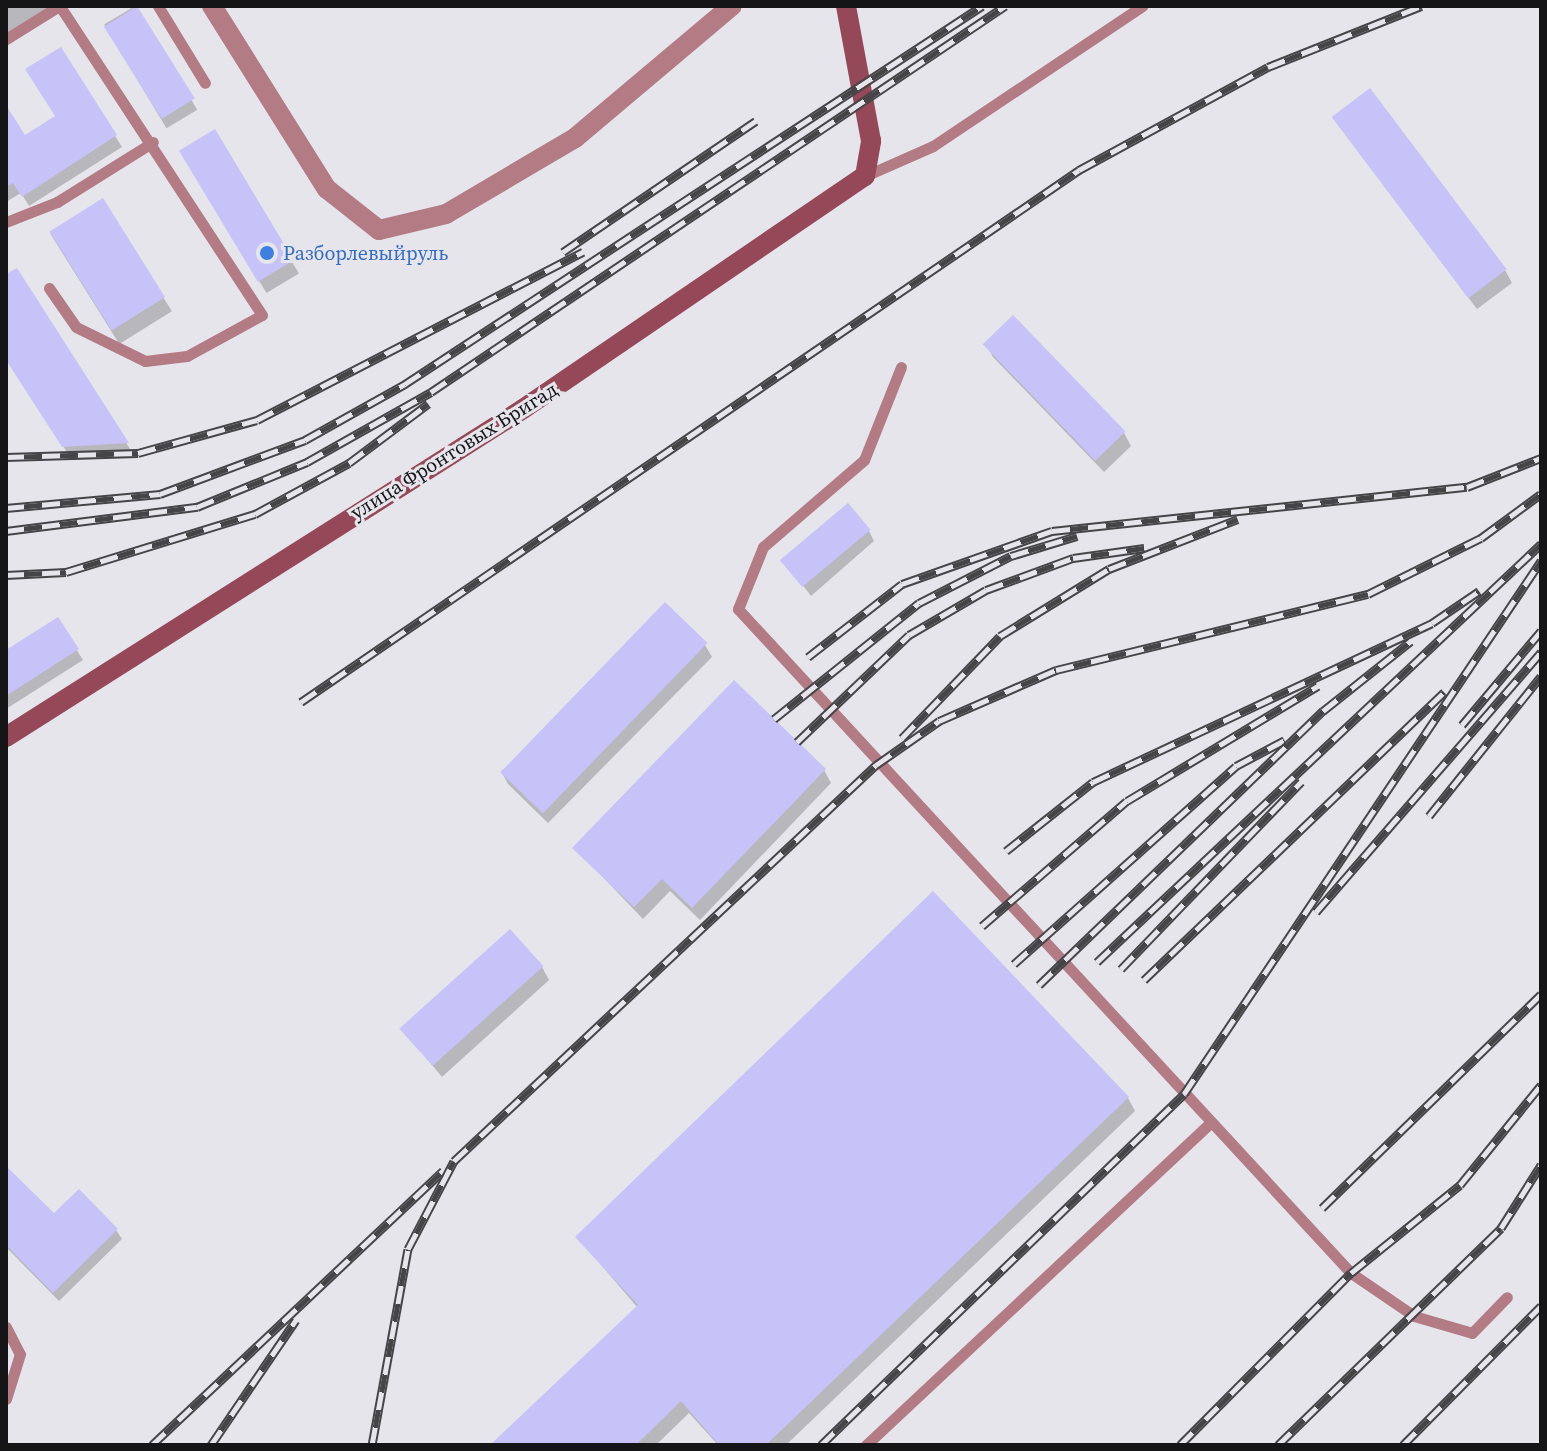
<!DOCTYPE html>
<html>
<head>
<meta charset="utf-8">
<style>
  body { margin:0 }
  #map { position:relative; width:1547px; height:1451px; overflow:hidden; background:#e5e5eb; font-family:"Source Serif 4",serif }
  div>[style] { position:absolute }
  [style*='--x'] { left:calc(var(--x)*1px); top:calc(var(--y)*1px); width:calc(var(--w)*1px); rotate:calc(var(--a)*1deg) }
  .shadow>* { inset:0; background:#0003; transform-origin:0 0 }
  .building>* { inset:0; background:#c7c2f8; transform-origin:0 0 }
  .lane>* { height:11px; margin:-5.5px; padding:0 5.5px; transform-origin:5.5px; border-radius:5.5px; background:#b37c85 }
  .street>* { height:20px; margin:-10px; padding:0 10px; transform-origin:10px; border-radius:10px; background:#b37c85 }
  .secondary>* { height:20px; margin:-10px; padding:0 10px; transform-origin:10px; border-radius:10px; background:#954858 }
  .rail>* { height:9px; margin-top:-4.5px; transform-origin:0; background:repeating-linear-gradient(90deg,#e5e5eb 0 18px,#454548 0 36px); box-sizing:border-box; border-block:2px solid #454548 }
  .dots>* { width:22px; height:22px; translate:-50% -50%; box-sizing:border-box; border:4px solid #e5e5eb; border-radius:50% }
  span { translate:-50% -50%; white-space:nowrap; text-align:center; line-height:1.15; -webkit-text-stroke:6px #e5e5eb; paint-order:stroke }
  .shop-label { font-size:20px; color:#366cbe }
  .left { translate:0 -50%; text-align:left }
  .street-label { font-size:20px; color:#151517 }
  .frame { position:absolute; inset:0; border:8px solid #151517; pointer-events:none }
</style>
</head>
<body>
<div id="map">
  <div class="shadow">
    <i style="clip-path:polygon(6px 6px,54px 6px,6px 36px)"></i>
    <i style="left:135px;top:6px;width:121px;height:36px;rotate:59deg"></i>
    <i style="clip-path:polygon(60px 49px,122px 147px,29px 206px,21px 193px,6px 202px,6px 109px,25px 138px,57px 117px)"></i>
    <i style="clip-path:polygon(1342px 130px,1505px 270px,1512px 283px,1477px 309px)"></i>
    <i style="left:214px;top:132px;width:165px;height:38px;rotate:59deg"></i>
    <i style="left:103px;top:201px;width:130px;height:62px;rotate:58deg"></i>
    <i style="clip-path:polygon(16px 270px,127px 444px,134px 456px,72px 460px,6px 358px,6px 277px)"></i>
    <i style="clip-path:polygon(1013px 318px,1124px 433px,1131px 446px,1104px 472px,993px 357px,986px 344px)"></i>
    <i style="clip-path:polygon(869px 531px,874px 541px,811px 596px,784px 561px)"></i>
    <i style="clip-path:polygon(57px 619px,83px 660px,6px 709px,6px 653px)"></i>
    <i style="clip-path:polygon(705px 645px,712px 657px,548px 823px,508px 784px,501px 771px)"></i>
    <i style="clip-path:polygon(824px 770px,831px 783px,700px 920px,670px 891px,643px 919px,575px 848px)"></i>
    <i style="clip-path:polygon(542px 967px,549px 980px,442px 1077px,403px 1030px)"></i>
    <i style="clip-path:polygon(1128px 1098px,1135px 1111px,786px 1445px,718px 1445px,689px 1413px,656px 1445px,493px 1445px,638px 1308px,578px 1238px)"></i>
    <i style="clip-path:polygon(6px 1169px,54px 1216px,116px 1230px,122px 1239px,59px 1301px,6px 1247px)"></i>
  </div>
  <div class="building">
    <i style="left:137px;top:6px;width:109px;height:39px;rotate:58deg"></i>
    <i style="clip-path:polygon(61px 47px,117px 135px,22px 197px,13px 183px,6px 187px,6px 105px,25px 135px,55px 116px,25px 69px)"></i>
    <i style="left:1370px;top:88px;width:227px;height:48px;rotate:53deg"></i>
    <i style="left:215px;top:129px;width:153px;height:42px;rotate:59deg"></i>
    <i style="left:103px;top:198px;width:117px;height:63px;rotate:58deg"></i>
    <i style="clip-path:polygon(17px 268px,129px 443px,62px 447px,6px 360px,6px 274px)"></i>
    <i style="left:1013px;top:315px;width:162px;height:42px;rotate:46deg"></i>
    <i style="left:848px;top:503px;width:35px;height:89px;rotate:50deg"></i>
    <i style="left:665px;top:602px;width:59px;height:237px;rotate:44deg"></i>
    <i style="clip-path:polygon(58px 617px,79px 649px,6px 696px,6px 650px)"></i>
    <i style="clip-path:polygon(734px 680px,826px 769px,692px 908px,662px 879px,634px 907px,572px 848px)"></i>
    <i style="clip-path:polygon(933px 891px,1129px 1097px,766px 1445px,719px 1445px,681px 1401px,636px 1445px,490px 1445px,638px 1305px,575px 1237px)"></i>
    <i style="left:510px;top:929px;width:50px;height:149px;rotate:48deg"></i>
    <i style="clip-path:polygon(6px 1166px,54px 1213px,79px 1189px,118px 1229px,53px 1293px,6px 1245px)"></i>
  </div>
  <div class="lane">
    <i style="--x:158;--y:6;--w:90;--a:58.6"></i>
    <i style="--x:6;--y:39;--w:62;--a:-31.9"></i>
    <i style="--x:865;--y:176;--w:74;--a:-23.8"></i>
    <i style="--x:933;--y:146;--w:252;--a:-33.8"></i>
    <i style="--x:6;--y:222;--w:55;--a:-21.4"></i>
    <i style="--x:57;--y:202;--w:113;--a:-32"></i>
    <i style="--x:49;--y:288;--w:47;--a:55.3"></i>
    <i style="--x:76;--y:327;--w:77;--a:26.2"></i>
    <i style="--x:145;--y:361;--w:42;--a:-6.8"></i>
    <i style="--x:187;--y:356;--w:85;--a:-28.7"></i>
    <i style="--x:262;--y:315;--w:369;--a:-123.2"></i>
    <i style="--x:901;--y:367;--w:100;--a:111.7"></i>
    <i style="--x:864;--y:460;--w:133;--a:139.3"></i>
    <i style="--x:763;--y:547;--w:67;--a:112"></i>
    <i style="--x:738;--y:609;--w:904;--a:47.29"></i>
    <i style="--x:1351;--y:1273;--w:76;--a:34.3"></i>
    <i style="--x:1414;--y:1316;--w:60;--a:16.3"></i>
    <i style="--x:1472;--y:1333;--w:50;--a:-45.8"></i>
    <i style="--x:6;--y:1327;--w:30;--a:63"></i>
    <i style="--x:20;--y:1354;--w:47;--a:107.3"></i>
    <i style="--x:866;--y:1445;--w:470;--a:-43.1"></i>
  </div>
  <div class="street">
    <i style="--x:212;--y:6;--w:216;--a:57.9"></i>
    <i style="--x:327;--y:189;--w:66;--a:38.3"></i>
    <i style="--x:379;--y:230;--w:69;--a:-13.4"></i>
    <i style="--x:446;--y:214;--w:150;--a:-30.5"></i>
    <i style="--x:575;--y:138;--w:205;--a:-40.1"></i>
  </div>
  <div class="secondary">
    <i style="--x:6;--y:737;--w:612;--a:-32.39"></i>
    <i style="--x:523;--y:409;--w:414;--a:-34.3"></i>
    <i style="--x:865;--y:176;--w:36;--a:-80"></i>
    <i style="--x:871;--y:141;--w:137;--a:-100.5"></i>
  </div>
  <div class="rail">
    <i style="--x:563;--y:252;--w:233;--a:-34.2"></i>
    <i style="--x:6;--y:457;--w:132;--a:-1.7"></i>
    <i style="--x:138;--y:453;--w:123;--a:-15.5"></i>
    <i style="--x:257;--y:420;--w:367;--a:-27.3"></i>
    <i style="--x:6;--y:508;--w:155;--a:-5.2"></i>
    <i style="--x:160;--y:494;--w:155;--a:-20.4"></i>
    <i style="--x:305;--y:440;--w:115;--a:-29.2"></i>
    <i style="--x:405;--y:384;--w:690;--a:-33.23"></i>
    <i style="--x:6;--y:531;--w:193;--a:-7.2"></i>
    <i style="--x:197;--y:507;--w:119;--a:-22.2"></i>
    <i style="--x:307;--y:462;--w:142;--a:-29.4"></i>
    <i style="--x:431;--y:392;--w:692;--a:-33.92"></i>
    <i style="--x:6;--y:575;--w:60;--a:-2.9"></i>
    <i style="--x:66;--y:572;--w:198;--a:-17.1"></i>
    <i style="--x:255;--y:514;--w:107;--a:-28.5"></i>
    <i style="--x:349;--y:463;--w:99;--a:-36.8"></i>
    <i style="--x:808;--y:657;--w:119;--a:-37.8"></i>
    <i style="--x:902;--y:584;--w:159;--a:-19.5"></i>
    <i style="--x:1052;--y:531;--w:417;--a:-6.1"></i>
    <i style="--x:1467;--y:487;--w:79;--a:-21.4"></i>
    <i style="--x:301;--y:702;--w:943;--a:-34.36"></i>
    <i style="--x:1079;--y:170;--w:215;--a:-28.6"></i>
    <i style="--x:1268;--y:67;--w:165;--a:-21.7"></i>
    <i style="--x:774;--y:719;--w:186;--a:-38.7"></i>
    <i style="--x:919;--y:603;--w:103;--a:-27.1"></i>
    <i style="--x:1011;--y:556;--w:69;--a:-16.9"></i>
    <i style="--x:1462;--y:725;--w:123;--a:-50"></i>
    <i style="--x:902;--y:738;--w:141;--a:-46.1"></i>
    <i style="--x:1000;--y:636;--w:128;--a:-31.6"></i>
    <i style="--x:1109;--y:569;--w:138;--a:-21.2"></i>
    <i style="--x:797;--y:742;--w:155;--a:-43.7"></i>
    <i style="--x:909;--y:635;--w:89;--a:-30.3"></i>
    <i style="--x:986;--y:590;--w:93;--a:-20.2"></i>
    <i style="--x:1073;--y:558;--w:72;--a:-8"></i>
    <i style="--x:1429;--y:816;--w:179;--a:-51.3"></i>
    <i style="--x:1006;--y:851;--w:111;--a:-38.4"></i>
    <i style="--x:1093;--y:782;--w:374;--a:-25.1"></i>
    <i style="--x:1432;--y:623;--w:57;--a:-34.2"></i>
    <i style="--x:1316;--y:912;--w:344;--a:-49.1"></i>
    <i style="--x:982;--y:926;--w:191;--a:-40.8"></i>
    <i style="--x:1127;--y:801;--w:223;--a:-31.1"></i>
    <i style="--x:1097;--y:962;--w:610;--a:-43.27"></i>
    <i style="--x:1014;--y:964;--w:297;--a:-41.7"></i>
    <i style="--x:1236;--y:766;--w:55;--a:-28"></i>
    <i style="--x:1121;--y:969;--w:260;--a:-46.1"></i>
    <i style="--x:1144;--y:980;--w:416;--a:-43.8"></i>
    <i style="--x:1039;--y:985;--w:395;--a:-44"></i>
    <i style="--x:1323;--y:711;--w:112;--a:-38.5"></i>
    <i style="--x:1322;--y:1208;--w:306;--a:-44.3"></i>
    <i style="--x:152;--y:1445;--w:400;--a:-43.3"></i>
    <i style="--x:211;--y:1445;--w:151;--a:-55.8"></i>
    <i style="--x:372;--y:1445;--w:199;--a:-79.6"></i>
    <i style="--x:408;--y:1249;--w:99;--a:-62.4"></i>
    <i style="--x:454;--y:1161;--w:579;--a:-43.18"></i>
    <i style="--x:876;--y:765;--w:77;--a:-34.9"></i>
    <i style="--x:939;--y:721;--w:128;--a:-23.6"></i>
    <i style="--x:1056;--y:670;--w:321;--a:-13.7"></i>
    <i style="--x:1368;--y:594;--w:126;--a:-26.4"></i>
    <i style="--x:1481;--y:538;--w:74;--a:-36.3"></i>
    <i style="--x:821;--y:1445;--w:505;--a:-44.04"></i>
    <i style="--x:1184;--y:1094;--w:642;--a:-56.19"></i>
    <i style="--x:1180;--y:1445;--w:243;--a:-45.2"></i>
    <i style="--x:1351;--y:1273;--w:140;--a:-38.9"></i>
    <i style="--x:1460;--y:1185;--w:129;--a:-51"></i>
    <i style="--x:1278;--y:1445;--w:311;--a:-44.2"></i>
    <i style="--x:1501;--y:1228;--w:75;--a:-57.6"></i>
    <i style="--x:1403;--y:1445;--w:196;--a:-45.2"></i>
  </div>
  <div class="dots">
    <i style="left:267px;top:253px;background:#3f7fe0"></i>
  </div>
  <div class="shop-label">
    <span class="left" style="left:283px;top:253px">Разборлевыйруль</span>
  </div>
  <div class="street-label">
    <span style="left:454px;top:451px;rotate:-32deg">улица Фронтовых Бригад</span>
  </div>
  <div class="frame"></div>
</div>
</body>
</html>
